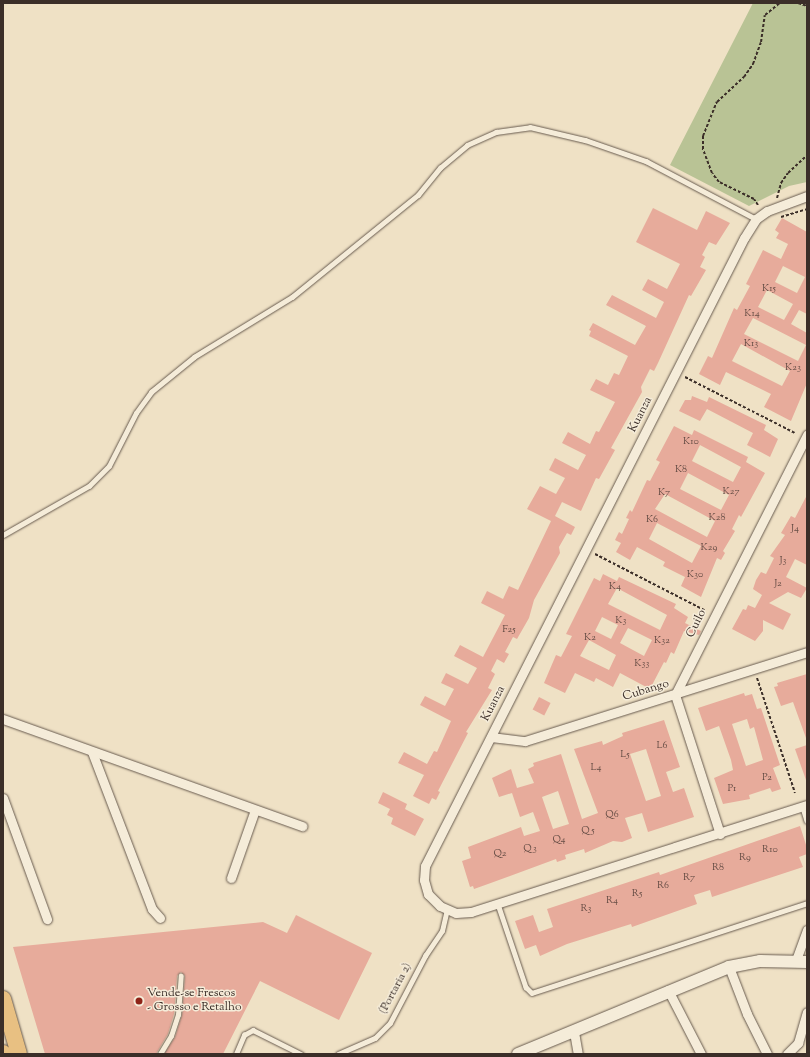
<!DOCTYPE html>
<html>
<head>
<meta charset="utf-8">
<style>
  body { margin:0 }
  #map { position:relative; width:810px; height:1057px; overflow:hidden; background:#efe1c5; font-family:"Sorts Mill Goudy",serif }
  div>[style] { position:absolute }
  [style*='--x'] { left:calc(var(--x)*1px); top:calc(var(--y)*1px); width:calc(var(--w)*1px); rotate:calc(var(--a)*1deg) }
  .green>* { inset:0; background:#b9c395 }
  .building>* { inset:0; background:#e7ab9b; transform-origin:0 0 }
  .path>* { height:2px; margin-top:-1px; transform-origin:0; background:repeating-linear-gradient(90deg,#3b2e28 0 3px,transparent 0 5px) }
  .roads { filter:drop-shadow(0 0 1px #685b4f) drop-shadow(0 0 1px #685b4f) }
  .service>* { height:4.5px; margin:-2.25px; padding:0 2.25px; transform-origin:2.25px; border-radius:2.25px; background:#f5ecd9 }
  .minor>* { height:9px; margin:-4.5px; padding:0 4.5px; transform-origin:4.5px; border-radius:4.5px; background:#f5ecd9 }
  .tertiary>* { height:12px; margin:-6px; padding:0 6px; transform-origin:6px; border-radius:6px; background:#f5ecd9 }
  .trunk>* { height:16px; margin:-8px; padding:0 8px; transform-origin:8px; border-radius:8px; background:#e8c082 }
  .dots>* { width:11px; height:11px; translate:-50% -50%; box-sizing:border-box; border:2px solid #f5ecd9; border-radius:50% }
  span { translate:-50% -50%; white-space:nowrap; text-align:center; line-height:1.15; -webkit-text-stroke:3px #f5ecd9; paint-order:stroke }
  .number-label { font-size:10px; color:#664d45 }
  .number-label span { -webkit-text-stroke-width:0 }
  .street-label { font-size:12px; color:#3b2e28 }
  .poi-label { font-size:12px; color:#3b2e28 }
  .left { translate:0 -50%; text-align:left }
  .frame { position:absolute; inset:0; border:4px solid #3b2e28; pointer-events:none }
</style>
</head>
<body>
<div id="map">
  <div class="green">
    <i style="clip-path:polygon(753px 3px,807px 3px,807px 182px,789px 186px,749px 206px,670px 165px)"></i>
  </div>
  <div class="building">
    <i style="clip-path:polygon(653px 208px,697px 230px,706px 211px,730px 223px,716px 245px,709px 242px,702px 255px,705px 257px,700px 267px,706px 270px,691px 296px,689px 295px,658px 363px,654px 371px,650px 369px,641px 387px,642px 392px,611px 448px,615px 450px,599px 479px,596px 478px,581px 511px,562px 502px,555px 516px,575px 527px,571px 535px,567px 533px,559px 547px,560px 553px,534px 600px,529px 618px,517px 639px,513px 637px,505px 652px,509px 654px,504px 663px,497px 659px,491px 671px,495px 674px,488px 688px,492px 690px,466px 732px,468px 733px,438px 791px,440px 792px,436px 800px,432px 798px,429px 804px,413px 796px,424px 775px,398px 763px,404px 752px,427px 764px,434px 751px,437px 752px,451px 721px,420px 705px,425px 696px,445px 706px,454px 689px,441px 683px,446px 673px,468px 684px,477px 668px,454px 656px,460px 645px,483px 657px,505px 615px,481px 603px,487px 591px,503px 599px,509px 586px,518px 590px,551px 521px,527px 509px,540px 486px,556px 494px,565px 478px,549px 470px,555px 458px,578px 470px,586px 455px,562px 443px,568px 432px,590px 444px,596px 431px,599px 432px,615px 402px,590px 390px,596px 379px,608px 385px,614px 373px,619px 375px,628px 356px,589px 336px,591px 331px,589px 330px,593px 323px,635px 345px,646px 326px,606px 305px,612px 295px,656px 318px,664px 302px,642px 290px,648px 279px,667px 289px,680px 264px,636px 242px)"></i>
    <i style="clip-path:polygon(evenodd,782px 218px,807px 232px,807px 314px,799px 310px,791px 324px,807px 333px,807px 383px,791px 421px,764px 407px,771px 394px,726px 372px,720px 385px,699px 374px,708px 356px,712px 358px,734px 308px,737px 310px,750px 286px,746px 284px,763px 250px,781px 259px,788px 244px,776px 238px,779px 233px,775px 230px,782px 218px,783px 266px,805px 277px,797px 293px,775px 282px,783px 266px,782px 218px,767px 290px,793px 304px,784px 320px,758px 307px,767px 290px,782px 218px,753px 318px,806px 345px,798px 361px,744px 334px,753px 318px,782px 218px,741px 344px,790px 371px,782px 386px,732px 361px,741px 344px)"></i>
    <i style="clip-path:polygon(692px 396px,707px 402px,709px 397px,766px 425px,764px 430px,778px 439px,770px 457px,747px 445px,753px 433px,707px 409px,700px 421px,679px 411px,685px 400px,691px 400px)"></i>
    <i style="clip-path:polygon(evenodd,674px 426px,692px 435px,694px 430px,748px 457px,746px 462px,765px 473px,741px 517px,739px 515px,732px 529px,735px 531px,723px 551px,725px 553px,721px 560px,717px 558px,701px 597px,681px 586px,685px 577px,663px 566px,665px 562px,637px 547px,630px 560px,616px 552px,621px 543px,615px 540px,619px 532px,622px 534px,629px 519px,626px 518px,630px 510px,632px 512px,647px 480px,650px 481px,660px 462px,656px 460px,674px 426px,700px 445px,741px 467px,733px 482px,692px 461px,700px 445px,674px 426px,688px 473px,729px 495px,721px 510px,680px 489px,688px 473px,674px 426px,665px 494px,715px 521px,707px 537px,655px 509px,665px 494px,674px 426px,657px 523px,701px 546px,692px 563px,649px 539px,657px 523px)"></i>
    <i style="clip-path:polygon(807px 495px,807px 565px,795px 559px,786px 577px,807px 588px,801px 598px,788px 592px,769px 603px,791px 614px,783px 630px,763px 620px,763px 631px,755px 641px,732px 629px,743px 609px,746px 610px,748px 605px,755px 608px,762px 595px,753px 589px,756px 580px,761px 572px,766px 574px,774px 558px,770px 556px,785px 535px,781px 533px,791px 516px,795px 518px)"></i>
    <i style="clip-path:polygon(evenodd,603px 574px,617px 581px,619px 577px,676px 604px,674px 608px,688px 617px,685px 623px,701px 631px,699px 635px,684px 631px,674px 654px,671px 652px,666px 663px,664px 662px,650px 689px,620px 673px,613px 687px,596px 678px,594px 682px,575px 673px,565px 693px,544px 683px,556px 655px,561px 657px,572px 636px,566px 634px,594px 578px,600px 581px,603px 574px,617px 588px,667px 615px,660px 630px,608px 604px,617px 588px,603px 574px,602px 617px,618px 625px,611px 639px,595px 631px,602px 617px,603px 574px,628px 628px,652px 640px,644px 656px,620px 643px,628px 628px,603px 574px,589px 640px,616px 655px,609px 670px,580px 656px,589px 640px)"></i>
    <i style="clip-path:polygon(807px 674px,807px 738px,806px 738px,793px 702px,781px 706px,774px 687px,778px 686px,777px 683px)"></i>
    <i style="clip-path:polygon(evenodd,744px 693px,745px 696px,752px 694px,757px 709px,761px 708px,780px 765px,773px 768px,781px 789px,772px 792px,770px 788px,749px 795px,750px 799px,723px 804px,714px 778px,733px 770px,731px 760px,719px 726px,706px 731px,698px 708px,744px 693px,747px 719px,750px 729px,754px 727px,763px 760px,746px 766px,732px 724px,747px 719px)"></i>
    <i style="left:539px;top:697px;width:13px;height:14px;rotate:27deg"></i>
    <i style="clip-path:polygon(evenodd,664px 720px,680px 767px,666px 772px,673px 792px,684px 788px,694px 817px,648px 832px,642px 813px,625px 818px,632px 838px,622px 842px,613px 841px,585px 853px,584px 849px,565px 855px,566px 859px,557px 862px,556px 859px,488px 884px,474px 889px,473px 886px,470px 887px,462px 861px,471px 858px,468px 847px,521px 827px,524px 836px,540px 831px,533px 812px,520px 817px,512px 793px,499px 797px,492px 778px,511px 769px,517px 788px,534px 783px,528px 769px,534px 766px,533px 763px,561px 754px,582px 819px,598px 813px,574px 749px,602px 741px,603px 745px,623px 736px,622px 733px,664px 720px,646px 749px,661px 796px,646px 801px,630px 754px,646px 749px,664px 720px,558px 791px,569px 824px,553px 829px,542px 797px,558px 791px)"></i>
    <i style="clip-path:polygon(807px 745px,807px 780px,806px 780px,795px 749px)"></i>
    <i style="clip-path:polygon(383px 792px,407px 804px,405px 809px,424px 819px,415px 836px,391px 824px,393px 818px,387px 815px,390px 809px,378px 803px)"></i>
    <i style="clip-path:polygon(800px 826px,807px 848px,807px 854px,799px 857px,803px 867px,712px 897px,710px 890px,694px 895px,697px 904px,632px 927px,631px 924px,567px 944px,540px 956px,536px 945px,525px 949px,515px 921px,533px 915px,539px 932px,553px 927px,547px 909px,659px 872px,660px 875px)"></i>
    <i style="clip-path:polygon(296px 915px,372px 953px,339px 1020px,260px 981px,223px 1054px,164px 1054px,175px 1037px,182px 1015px,185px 976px,181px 972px,177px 976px,174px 1014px,168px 1034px,156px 1054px,45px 1054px,13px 947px,263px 922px,287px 933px)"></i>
  </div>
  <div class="path">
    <i style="--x:798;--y:3;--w:9;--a:18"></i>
    <i style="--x:777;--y:198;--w:16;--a:-75"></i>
    <i style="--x:781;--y:183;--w:12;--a:-55"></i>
    <i style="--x:788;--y:173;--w:26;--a:-43"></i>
    <i style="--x:758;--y:205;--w:7;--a:-124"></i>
    <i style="--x:754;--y:199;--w:39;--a:-154"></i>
    <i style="--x:719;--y:182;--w:11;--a:-128"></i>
    <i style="--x:712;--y:173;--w:26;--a:-111"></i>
    <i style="--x:703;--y:149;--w:13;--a:-90"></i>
    <i style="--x:703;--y:136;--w:37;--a:-68"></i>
    <i style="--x:717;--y:102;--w:37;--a:-43"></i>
    <i style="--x:744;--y:77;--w:16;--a:-55"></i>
    <i style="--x:753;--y:64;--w:23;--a:-70"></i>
    <i style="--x:761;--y:42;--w:27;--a:-82"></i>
    <i style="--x:765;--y:15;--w:19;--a:-39"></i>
    <i style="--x:781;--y:217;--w:27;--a:-17"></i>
    <i style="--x:685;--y:377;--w:123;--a:27"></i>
    <i style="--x:595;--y:554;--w:123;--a:27.2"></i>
    <i style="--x:757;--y:678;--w:121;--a:71.7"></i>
  </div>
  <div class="roads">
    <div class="service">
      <i style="--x:3;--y:535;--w:99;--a:-29.7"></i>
      <i style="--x:89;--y:486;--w:28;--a:-45"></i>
      <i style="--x:109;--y:466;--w:59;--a:-63"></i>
      <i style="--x:136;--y:413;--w:26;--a:-54"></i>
      <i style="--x:151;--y:392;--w:55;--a:-39.1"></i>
      <i style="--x:194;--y:357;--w:115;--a:-31.5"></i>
      <i style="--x:292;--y:297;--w:162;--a:-39"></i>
      <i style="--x:418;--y:195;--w:35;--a:-51"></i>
      <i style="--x:440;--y:168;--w:35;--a:-40"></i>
      <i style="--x:467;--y:145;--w:32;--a:-24"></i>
      <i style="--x:496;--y:132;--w:34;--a:-8"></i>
      <i style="--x:530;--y:127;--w:57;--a:13.3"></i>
      <i style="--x:585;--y:140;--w:65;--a:19"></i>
      <i style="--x:646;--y:161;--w:124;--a:27.8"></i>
      <i style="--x:804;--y:811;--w:10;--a:73"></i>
      <i style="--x:498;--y:904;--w:88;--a:71.4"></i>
      <i style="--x:526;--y:987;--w:8;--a:45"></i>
      <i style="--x:532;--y:993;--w:289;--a:-18.1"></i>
      <i style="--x:160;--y:1054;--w:21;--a:-59"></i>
      <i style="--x:171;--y:1036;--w:22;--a:-72"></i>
      <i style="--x:178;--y:1015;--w:39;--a:-86"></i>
      <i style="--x:236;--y:1054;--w:21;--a:-67"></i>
      <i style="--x:244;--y:1035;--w:10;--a:-29"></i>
      <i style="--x:253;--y:1030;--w:54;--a:26.6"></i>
      <i style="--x:338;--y:1054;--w:40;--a:-23.4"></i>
      <i style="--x:375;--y:1038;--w:21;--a:-45"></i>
      <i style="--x:390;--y:1023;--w:76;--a:-62.4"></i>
      <i style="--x:425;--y:956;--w:30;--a:-56"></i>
      <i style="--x:442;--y:931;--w:23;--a:-77"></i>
    </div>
    <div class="minor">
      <i style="--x:807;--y:196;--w:43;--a:159.4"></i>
      <i style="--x:767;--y:211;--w:14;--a:144"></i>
      <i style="--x:756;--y:219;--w:22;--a:122"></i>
      <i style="--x:744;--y:238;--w:704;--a:116.93"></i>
      <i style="--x:425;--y:866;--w:14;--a:94"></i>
      <i style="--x:424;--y:880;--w:15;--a:74"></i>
      <i style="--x:428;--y:894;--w:17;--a:45"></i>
      <i style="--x:440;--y:906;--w:17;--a:24"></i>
      <i style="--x:456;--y:913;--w:15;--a:-4"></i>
      <i style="--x:471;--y:912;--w:353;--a:-17.7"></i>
      <i style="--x:3;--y:719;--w:318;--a:19.7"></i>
      <i style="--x:491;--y:737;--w:34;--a:7"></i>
      <i style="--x:525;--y:741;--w:296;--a:-17.5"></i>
      <i style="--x:92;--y:752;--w:168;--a:69.1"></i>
      <i style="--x:152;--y:909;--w:12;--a:48"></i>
      <i style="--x:3;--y:798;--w:129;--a:70"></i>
      <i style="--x:720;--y:834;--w:146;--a:-107.9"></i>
      <i style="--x:675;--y:695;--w:292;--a:-63.1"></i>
      <i style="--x:231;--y:878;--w:72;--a:-70.6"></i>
      <i style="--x:796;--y:960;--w:32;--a:-70"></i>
      <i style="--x:729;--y:967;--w:50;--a:69"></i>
      <i style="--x:747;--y:1014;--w:45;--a:63.4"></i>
      <i style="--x:668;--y:990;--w:72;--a:62.7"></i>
      <i style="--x:574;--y:1032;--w:22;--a:80"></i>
      <i style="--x:787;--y:1054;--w:16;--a:-45"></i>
      <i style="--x:798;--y:1043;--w:32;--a:-74"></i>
    </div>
    <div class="tertiary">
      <i style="--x:518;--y:1054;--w:228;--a:-22.4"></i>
      <i style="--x:729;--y:967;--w:32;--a:-11"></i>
      <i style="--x:760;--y:961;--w:47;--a:1.2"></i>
    </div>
    <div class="trunk">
      <i style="--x:3;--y:999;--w:57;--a:73.8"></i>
      <i style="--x:3;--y:1053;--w:1;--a:90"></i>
    </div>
  </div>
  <div class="dots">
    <i style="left:139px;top:1001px;background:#8f2418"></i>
  </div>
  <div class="number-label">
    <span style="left:769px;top:289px">K15</span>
    <span style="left:752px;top:314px">K14</span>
    <span style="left:751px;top:344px">K13</span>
    <span style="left:793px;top:368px">K23</span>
    <span style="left:691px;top:442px">K10</span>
    <span style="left:681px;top:470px">K8</span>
    <span style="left:731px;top:492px">K27</span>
    <span style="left:664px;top:493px">K7</span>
    <span style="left:717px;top:518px">K28</span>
    <span style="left:652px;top:520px">K6</span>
    <span style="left:795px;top:529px">J4</span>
    <span style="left:709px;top:548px">K29</span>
    <span style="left:783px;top:561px">J3</span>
    <span style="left:695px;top:575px">K30</span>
    <span style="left:778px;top:584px">J2</span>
    <span style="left:615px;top:587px">K4</span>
    <span style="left:621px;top:621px">K3</span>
    <span style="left:509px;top:630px">F25</span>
    <span style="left:590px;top:638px">K2</span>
    <span style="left:662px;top:641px">K32</span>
    <span style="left:642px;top:664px">K33</span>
    <span style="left:662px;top:746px">L6</span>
    <span style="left:625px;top:755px">L5</span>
    <span style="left:596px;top:768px">L4</span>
    <span style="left:767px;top:778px">P2</span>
    <span style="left:732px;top:789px">P1</span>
    <span style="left:612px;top:815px">Q6</span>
    <span style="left:588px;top:831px">Q5</span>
    <span style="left:559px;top:840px">Q4</span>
    <span style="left:530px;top:849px">Q3</span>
    <span style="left:770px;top:850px">R10</span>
    <span style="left:500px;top:854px">Q2</span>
    <span style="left:745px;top:858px">R9</span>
    <span style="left:718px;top:868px">R8</span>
    <span style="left:689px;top:878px">R7</span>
    <span style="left:663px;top:886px">R6</span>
    <span style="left:637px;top:894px">R5</span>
    <span style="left:612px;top:901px">R4</span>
    <span style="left:586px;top:909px">R3</span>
  </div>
  <div class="street-label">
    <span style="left:641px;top:415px;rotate:-63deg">Kuanza</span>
    <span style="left:697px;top:624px;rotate:-63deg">Cuilo</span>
    <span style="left:646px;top:691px;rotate:-17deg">Cubango</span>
    <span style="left:494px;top:704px;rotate:-63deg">Kuanza</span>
    <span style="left:396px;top:989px;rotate:-62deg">(Portaria 2)</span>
  </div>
  <div class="poi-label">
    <span class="left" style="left:147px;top:1001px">Vende-se Frescos<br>- Grosso e Retalho</span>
  </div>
  <div class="frame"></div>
</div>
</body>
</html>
